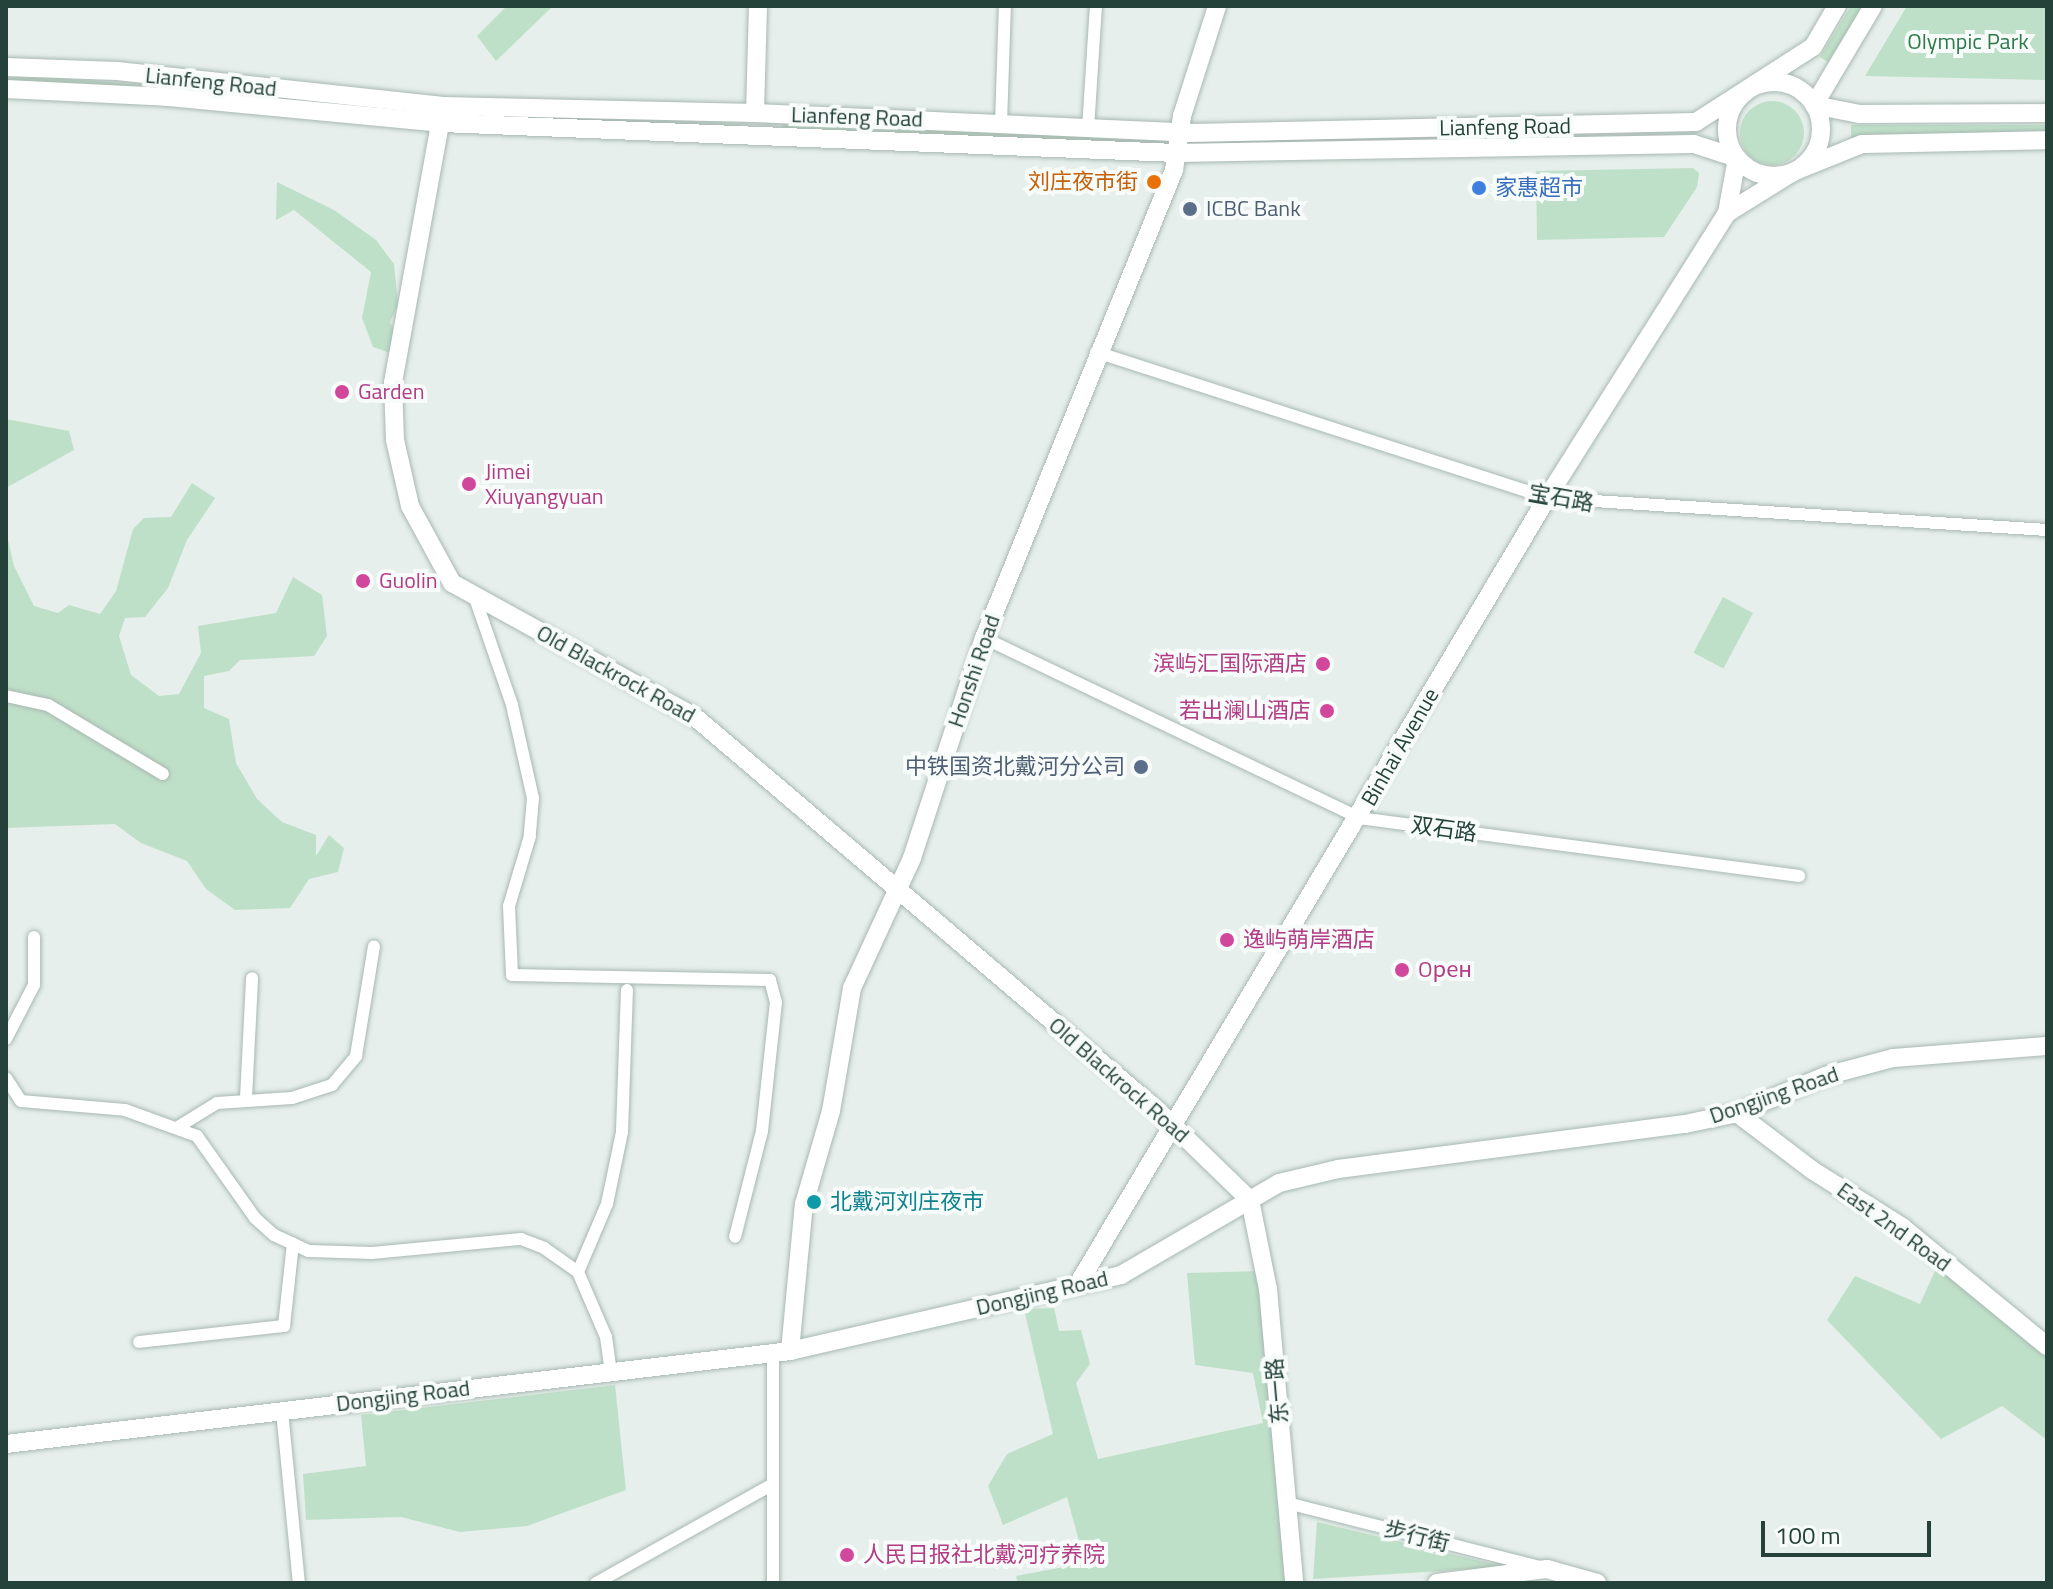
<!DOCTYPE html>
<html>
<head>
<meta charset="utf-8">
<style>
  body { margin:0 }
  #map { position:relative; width:2053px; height:1589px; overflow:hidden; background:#e6efeb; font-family:"Titillium Web","Noto Sans SC",sans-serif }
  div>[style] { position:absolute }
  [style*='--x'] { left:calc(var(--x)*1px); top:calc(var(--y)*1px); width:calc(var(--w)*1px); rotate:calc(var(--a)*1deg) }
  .green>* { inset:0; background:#bfe0c8; transform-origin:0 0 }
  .round { border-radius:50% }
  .roads { filter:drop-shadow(0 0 2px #a8b8b2) drop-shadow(0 0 2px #a8b8b2) }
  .street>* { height:12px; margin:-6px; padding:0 6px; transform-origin:6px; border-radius:6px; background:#fff }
  .secondary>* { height:18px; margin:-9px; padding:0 9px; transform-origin:9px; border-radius:9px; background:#fff }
  .secondary>.ring { margin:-9px; padding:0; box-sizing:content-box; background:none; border:18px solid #fff; border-radius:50% }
  .dots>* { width:22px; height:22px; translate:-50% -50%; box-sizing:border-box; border:4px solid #f7fbf9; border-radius:50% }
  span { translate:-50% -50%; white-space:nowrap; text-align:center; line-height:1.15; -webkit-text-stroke:8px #f7fbf9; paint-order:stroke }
  .park-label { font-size:22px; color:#2d7a4b }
  .street-label { font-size:22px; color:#24423a }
  .food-label { font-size:22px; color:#c56008 }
  .right { translate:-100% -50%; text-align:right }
  .shop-label { font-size:22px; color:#366cbe }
  .left { translate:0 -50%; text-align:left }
  .service-label { font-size:22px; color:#4e5e75 }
  .hotel-label { font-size:22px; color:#b23c85 }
  .culture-label { font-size:22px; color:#0d838f }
  .frame { position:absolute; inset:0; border:8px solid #24423a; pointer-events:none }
  .scale { position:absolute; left:1761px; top:1521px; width:170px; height:36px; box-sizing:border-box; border:4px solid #24423a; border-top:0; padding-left:10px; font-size:24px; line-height:28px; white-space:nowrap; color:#24423a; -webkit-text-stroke:6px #f7fbf9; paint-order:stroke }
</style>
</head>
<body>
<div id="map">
  <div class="green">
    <i style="clip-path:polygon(507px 6px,553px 6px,496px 61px,477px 36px)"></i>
    <i style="clip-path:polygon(1851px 6px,1863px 6px,1828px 62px,1820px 57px)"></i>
    <i style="clip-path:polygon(1907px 6px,2047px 6px,2047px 80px,1865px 76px)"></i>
    <i style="clip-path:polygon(42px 77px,108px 82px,221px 94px,6px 85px,6px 79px)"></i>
    <i class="round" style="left:1740px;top:101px;width:64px;height:64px"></i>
    <i style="left:491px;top:116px;width:247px;height:5px;rotate:2deg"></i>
    <i style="left:782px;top:124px;width:378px;height:6px;rotate:2deg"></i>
    <i style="clip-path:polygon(1851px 125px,2047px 125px,2047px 133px,1851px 138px)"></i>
    <i style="clip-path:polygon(1693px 168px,1699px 173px,1697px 187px,1664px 237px,1537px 240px,1536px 171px)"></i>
    <i style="clip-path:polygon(277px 182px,334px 210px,376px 240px,394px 264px,398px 305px,390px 322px,397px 336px,390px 353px,373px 347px,362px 318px,371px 272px,294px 210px,276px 220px)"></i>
    <i style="clip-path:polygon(6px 419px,69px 431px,74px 450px,6px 488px)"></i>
    <i style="clip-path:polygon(192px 483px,215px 498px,187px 540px,168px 588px,145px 617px,125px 618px,119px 636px,131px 675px,159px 696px,179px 694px,201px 653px,198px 626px,276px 613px,293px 577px,322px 595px,327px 636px,314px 656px,240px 660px,229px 671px,204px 676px,204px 708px,229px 719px,236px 763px,257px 799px,282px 822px,316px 835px,316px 856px,329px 835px,344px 848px,338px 872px,309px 879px,290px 908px,235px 910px,206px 889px,187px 861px,141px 843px,115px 824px,6px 828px,6px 530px,14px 566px,34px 606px,58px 613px,69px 605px,100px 614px,116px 591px,133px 529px,144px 518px,171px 517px)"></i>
    <i style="left:1723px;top:597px;width:34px;height:63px;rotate:28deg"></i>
    <i style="clip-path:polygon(1939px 1262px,2047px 1354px,2047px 1440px,2002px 1406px,1941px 1439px,1827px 1320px,1855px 1276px,1920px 1304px)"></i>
    <i style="clip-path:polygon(1260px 1271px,1295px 1583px,1018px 1583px,1016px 1576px,1085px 1563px,1067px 1497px,1003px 1525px,988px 1486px,1007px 1454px,1053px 1434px,1024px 1309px,1054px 1308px,1059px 1331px,1081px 1330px,1090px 1364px,1076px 1383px,1098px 1459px,1263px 1423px,1253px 1373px,1195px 1365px,1187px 1273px)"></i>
    <i style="clip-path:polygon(615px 1385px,626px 1490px,527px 1526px,460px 1532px,401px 1517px,306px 1520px,303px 1474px,366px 1466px,361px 1415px)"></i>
    <i style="clip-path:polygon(1317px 1522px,1505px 1567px,1313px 1579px)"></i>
  </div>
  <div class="roads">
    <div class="street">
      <i style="--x:1001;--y:124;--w:118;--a:-88.1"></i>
      <i style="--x:1088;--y:129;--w:123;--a:-86.3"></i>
      <i style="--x:1096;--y:352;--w:474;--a:17.9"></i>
      <i style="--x:1547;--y:498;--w:501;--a:3.66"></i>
      <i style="--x:474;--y:595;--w:116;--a:70.9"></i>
      <i style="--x:512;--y:705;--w:95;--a:77.3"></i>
      <i style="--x:533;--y:798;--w:38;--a:95"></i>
      <i style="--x:530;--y:836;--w:73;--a:106.7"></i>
      <i style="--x:509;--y:906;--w:69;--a:87.5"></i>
      <i style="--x:512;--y:975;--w:258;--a:1.1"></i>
      <i style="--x:770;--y:980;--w:23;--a:75"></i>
      <i style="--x:776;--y:1002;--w:130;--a:96.2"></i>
      <i style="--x:762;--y:1131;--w:109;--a:104.3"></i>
      <i style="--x:984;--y:638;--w:416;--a:25.6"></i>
      <i style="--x:1359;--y:818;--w:444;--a:7.5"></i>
      <i style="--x:6;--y:696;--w:43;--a:12.1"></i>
      <i style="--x:48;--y:705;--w:134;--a:31"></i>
      <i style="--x:6;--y:1039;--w:61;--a:-62.6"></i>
      <i style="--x:34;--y:985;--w:48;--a:-90"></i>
      <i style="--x:6;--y:1078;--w:27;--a:57"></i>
      <i style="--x:21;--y:1101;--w:104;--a:4.9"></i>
      <i style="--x:125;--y:1110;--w:77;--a:19.9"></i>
      <i style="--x:197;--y:1136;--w:100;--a:54.7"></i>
      <i style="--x:255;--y:1218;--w:25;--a:42"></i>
      <i style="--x:274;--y:1235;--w:38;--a:25"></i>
      <i style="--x:309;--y:1251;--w:63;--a:1.8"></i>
      <i style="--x:372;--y:1253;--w:150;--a:-5.4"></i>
      <i style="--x:521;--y:1239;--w:25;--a:21"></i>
      <i style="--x:544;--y:1248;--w:42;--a:35.2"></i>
      <i style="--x:578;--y:1272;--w:71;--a:66.7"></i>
      <i style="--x:606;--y:1337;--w:35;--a:82"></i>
      <i style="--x:246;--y:1098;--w:120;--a:-87.1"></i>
      <i style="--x:178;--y:1127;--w:46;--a:-31.6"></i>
      <i style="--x:217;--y:1103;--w:75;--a:-3.8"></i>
      <i style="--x:292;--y:1098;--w:42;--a:-18"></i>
      <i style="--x:332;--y:1085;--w:38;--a:-50"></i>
      <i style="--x:356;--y:1056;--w:111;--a:-80.7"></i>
      <i style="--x:578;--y:1272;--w:74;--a:-66.9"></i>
      <i style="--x:607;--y:1204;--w:74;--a:-78.2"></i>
      <i style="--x:622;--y:1132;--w:142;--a:-88"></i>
      <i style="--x:139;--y:1342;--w:146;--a:-6.3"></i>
      <i style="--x:284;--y:1326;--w:83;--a:-83.8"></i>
      <i style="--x:773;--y:1353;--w:230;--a:90"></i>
      <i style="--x:282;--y:1411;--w:173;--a:84.4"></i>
      <i style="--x:1287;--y:1503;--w:261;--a:14.2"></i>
      <i style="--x:596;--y:1583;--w:201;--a:-29.2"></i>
    </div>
    <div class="secondary">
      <i style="--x:1873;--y:6;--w:115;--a:120.8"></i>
      <i style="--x:1814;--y:105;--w:47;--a:11.1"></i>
      <i style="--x:1860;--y:114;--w:187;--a:-0.3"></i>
      <i style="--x:6;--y:67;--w:111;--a:2.1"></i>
      <i style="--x:117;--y:71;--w:328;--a:6.1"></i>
      <i style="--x:443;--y:106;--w:312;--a:1.3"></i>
      <i style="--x:755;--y:113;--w:436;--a:2.6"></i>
      <i style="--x:1191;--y:133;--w:505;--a:-1.25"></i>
      <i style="--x:1696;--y:122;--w:139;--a:-32.7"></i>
      <i style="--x:1813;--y:47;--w:48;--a:-59.7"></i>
      <i class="ring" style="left:1727px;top:82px;width:76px;height:76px"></i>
      <i style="--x:6;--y:89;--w:161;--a:2.8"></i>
      <i style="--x:167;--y:97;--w:276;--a:5.4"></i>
      <i style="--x:442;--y:123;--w:736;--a:2.34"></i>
      <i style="--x:1177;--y:153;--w:517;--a:-1"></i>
      <i style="--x:1694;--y:144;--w:45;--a:18"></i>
      <i style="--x:1737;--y:158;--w:56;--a:100.3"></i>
      <i style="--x:1727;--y:213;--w:337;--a:122.3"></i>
      <i style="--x:1547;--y:498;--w:915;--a:120.82"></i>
      <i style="--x:442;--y:113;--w:274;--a:100.3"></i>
      <i style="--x:393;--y:383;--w:57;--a:88"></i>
      <i style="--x:395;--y:440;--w:68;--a:77.2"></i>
      <i style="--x:410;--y:506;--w:88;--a:61.4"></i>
      <i style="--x:452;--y:583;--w:277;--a:28.9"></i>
      <i style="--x:695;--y:717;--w:607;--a:40.39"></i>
      <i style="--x:1157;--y:1110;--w:129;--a:44.1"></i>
      <i style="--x:755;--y:113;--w:107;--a:-88.4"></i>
      <i style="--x:1727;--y:213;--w:78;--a:-31.8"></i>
      <i style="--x:1793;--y:172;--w:74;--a:-22.1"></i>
      <i style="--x:1862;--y:144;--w:185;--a:-1.2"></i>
      <i style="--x:1737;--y:1113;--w:94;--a:37.2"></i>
      <i style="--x:1812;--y:1170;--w:107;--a:32.3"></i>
      <i style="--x:1902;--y:1227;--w:188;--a:39.4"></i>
      <i style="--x:1250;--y:1200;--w:91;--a:78.6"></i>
      <i style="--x:1268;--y:1289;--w:295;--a:84.9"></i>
      <i style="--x:790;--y:1351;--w:148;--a:-84.6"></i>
      <i style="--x:804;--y:1204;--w:97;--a:-73.8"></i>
      <i style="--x:831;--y:1111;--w:125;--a:-80.3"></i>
      <i style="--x:852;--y:988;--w:143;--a:-65.2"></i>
      <i style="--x:912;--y:858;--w:231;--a:-71.9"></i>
      <i style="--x:984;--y:638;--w:505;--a:-67.9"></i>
      <i style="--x:1174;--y:170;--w:55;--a:-81.6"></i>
      <i style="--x:1182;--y:116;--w:115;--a:-72.3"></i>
      <i style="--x:6;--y:1444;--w:789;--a:-6.76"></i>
      <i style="--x:790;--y:1351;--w:340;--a:-12.9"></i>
      <i style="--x:1121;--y:1275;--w:183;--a:-30.2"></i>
      <i style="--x:1279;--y:1183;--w:61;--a:-13.3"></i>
      <i style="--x:1338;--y:1169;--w:350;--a:-7.4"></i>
      <i style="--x:1685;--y:1124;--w:53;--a:-11.9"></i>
      <i style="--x:1737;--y:1113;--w:95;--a:-22.8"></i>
      <i style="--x:1825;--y:1076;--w:70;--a:-14.8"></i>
      <i style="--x:1893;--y:1058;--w:154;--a:-4.5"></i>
      <i style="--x:1437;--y:1583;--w:111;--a:-7.3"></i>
      <i style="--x:1547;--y:1569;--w:52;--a:15.6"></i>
    </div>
  </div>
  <div class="dots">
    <i style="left:1154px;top:182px;background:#e8710a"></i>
    <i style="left:1479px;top:188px;background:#3f7fe0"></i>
    <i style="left:1190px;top:209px;background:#5c6f8a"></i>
    <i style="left:342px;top:392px;background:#d1479c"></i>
    <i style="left:469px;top:484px;background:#d1479c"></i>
    <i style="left:363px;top:581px;background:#d1479c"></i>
    <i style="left:1323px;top:664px;background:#d1479c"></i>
    <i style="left:1327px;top:711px;background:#d1479c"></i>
    <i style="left:1141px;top:767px;background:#5c6f8a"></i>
    <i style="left:1227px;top:940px;background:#d1479c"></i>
    <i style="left:1402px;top:970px;background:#d1479c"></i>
    <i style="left:814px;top:1202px;background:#0f9aa8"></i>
    <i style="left:847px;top:1555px;background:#d1479c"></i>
  </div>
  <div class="park-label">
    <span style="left:1968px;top:42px">Olympic Park</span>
  </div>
  <div class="street-label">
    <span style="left:211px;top:82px;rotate:6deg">Lianfeng Road</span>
    <span style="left:857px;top:117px;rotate:2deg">Lianfeng Road</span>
    <span style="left:1505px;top:127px;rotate:-1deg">Lianfeng Road</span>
    <span style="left:1561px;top:498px;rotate:10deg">宝石路</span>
    <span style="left:974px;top:671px;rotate:-71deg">Honshi Road</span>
    <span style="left:616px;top:674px;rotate:29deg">Old Blackrock Road</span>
    <span style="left:1400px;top:747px;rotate:-60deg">Binhai Avenue</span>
    <span style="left:1444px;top:829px;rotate:8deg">双石路</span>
    <span style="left:1119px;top:1080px;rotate:41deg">Old Blackrock Road</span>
    <span style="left:1774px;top:1095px;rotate:-19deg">Dongjing Road</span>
    <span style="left:1894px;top:1227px;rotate:36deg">East 2nd Road</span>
    <span style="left:1042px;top:1293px;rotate:-13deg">Dongjing Road</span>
    <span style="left:1277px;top:1391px;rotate:-95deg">东一路</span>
    <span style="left:403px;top:1396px;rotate:-7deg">Dongjing Road</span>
    <span style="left:1417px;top:1536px;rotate:14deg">步行街</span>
  </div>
  <div class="food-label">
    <span class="right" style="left:1138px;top:182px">刘庄夜市街</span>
  </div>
  <div class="shop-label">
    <span class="left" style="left:1495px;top:188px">家惠超市</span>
  </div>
  <div class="service-label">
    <span class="left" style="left:1206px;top:209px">ICBC Bank</span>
    <span class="right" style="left:1125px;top:767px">中铁国资北戴河分公司</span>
  </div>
  <div class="hotel-label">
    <span class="left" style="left:358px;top:392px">Garden</span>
    <span class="left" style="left:485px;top:484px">Jimei<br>Xiuyangyuan</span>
    <span class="left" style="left:379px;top:581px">Guolin</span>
    <span class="right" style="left:1307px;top:664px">滨屿汇国际酒店</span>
    <span class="right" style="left:1311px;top:711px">若出澜山酒店</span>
    <span class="left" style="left:1243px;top:940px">逸屿萌岸酒店</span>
    <span class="left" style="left:1418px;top:970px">Oрен</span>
    <span class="left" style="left:863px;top:1555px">人民日报社北戴河疗养院</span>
  </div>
  <div class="culture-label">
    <span class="left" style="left:830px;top:1202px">北戴河刘庄夜市</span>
  </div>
  <div class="frame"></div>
  <div class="scale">100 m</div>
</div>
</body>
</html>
